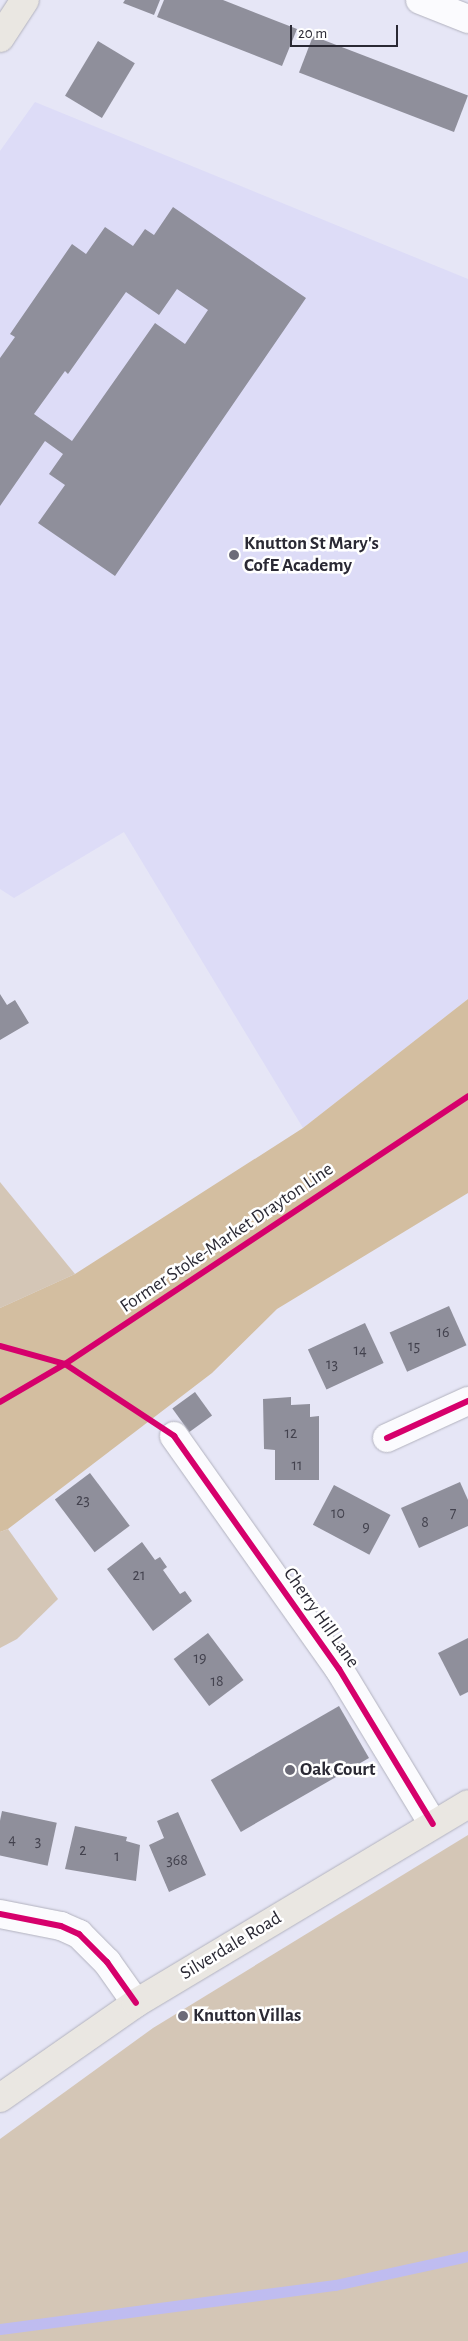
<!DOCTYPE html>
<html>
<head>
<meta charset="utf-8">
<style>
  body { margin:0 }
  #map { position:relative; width:468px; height:2341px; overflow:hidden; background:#e6e6f6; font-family:"Alegreya Sans",sans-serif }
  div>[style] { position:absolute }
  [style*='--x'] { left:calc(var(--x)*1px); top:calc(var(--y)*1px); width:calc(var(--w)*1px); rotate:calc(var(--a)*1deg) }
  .built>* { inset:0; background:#dddcf7 }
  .green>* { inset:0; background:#d4c6b6 }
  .forest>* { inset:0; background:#d3bea0 }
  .stream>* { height:11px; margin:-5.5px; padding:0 5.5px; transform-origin:5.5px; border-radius:5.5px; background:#bfbcf0 }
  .building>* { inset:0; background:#8f8f9b; transform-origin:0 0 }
  .roads { filter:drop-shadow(0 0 1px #b2b2be) drop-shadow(0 0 1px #b2b2be) }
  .minor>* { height:28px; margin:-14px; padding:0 14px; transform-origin:14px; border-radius:14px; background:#fbfbfe }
  .major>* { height:28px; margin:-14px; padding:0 14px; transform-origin:14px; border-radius:14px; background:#eae7e2 }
  .cycleway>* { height:6px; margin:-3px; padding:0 3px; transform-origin:3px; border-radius:3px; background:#d6006c }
  .dots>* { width:14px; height:14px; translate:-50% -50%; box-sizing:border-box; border:2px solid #fff; border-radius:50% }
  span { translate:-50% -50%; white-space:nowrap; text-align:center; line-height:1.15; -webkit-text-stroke:5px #fff; paint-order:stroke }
  .number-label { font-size:16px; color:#43424e }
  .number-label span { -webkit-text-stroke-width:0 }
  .poi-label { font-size:19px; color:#2a2934; font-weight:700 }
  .left { translate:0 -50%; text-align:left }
  .street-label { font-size:19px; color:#2a2934 }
  .scale { position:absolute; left:290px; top:25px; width:108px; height:22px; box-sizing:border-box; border:2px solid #2a2934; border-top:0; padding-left:6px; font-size:15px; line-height:18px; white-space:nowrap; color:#2a2934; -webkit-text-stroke:4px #fff; paint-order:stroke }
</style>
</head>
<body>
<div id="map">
  <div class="built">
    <i style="clip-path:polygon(35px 102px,468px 279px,468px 999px,303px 1128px,124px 832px,14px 898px,0 889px,0 151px)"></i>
  </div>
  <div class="green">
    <i style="clip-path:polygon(0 1182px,75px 1274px,0 1308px)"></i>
    <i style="clip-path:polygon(8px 1529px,58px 1599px,17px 1639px,0 1648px,0 1532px)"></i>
    <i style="clip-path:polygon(468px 1835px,468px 2341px,0 2341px,0 2139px,153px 2028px)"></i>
  </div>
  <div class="forest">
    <i style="clip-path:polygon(468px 999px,468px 1193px,277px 1309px,212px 1373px,8px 1529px,0 1532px,0 1308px,75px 1274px,303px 1128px)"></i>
  </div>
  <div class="stream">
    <i style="--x:0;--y:2329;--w:338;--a:-7.5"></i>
    <i style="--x:335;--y:2285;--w:136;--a:-12.3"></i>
  </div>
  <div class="building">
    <i style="clip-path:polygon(125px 0,160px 0,154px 15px,123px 3px)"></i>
    <i style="clip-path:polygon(164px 0,223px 0,297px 29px,282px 66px,157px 17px)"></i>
    <i style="left:313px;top:36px;width:166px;height:39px;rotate:21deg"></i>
    <i style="left:98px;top:41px;width:43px;height:64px;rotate:31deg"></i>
    <i style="clip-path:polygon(evenodd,173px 207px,306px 298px,115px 576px,38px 523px,65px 485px,49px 474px,63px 454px,45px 441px,0 506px,0 358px,15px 337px,10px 334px,72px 244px,86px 254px,105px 227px,133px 246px,145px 229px,154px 235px,173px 207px,177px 289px,208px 310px,185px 344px,155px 323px,72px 441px,34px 414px,65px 371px,68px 374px,126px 292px,159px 315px,177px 289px)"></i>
    <i style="clip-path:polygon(0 994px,7px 1005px,15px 1000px,29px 1023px,0 1040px)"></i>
    <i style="left:449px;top:1306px;width:43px;height:65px;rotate:66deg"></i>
    <i style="left:365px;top:1323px;width:44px;height:63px;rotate:65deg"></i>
    <i style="left:195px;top:1392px;width:29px;height:28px;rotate:54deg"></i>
    <i style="clip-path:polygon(291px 1397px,291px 1405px,310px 1404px,310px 1417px,319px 1416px,319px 1480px,275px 1480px,275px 1450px,264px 1449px,263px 1399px)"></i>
    <i style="left:90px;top:1473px;width:66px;height:44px;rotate:53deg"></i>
    <i style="clip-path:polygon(460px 1482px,468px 1500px,468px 1526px,419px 1548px,401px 1508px)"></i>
    <i style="left:334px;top:1485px;width:64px;height:45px;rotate:28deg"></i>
    <i style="clip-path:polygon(142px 1542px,155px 1560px,160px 1557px,167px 1567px,163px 1570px,180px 1594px,185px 1591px,192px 1601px,153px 1631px,107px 1569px)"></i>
    <i style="left:208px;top:1633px;width:59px;height:43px;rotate:53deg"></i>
    <i style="clip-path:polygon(468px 1638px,468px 1692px,460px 1696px,438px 1653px)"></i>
    <i style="left:339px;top:1706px;width:60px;height:148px;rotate:60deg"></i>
    <i style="left:2px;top:1811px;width:56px;height:44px;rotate:12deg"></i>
    <i style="clip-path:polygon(178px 1812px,206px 1875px,169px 1892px,149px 1845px,164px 1838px,157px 1821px)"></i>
    <i style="clip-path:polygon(75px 1826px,127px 1837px,126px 1841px,140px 1845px,136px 1881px,65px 1869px)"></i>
  </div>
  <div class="roads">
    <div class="minor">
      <i style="--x:420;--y:0;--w:52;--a:21.6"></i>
      <i style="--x:174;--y:1436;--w:286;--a:54.7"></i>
      <i style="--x:339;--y:1669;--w:181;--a:58.8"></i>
      <i style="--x:387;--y:1438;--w:89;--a:-24.6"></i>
      <i style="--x:0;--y:1914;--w:62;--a:11.1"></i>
      <i style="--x:61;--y:1926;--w:20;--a:24"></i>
      <i style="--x:79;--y:1934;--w:40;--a:45"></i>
      <i style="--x:107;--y:1962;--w:50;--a:54.7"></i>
    </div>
    <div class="major">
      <i style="--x:0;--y:38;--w:45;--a:-56.7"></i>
      <i style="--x:0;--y:2098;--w:166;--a:-34.9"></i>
      <i style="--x:136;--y:2003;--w:387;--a:-30.9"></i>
    </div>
  </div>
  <div class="cycleway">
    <i style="--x:0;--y:1346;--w:67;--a:15.5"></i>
    <i style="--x:65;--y:1364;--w:131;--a:33.4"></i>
    <i style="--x:174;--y:1436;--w:286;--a:54.7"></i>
    <i style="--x:339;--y:1669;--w:181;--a:58.8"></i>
    <i style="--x:0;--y:1402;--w:75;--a:-30.3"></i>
    <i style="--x:65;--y:1364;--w:484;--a:-33.6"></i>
    <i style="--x:387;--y:1438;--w:89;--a:-24.6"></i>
    <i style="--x:0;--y:1914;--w:62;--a:11.1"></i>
    <i style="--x:61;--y:1926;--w:20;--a:24"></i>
    <i style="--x:79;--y:1934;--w:40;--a:45"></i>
    <i style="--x:107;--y:1962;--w:50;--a:54.7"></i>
  </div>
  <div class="dots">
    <i style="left:234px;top:555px;background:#6c6b78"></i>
    <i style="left:290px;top:1770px;background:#6c6b78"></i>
    <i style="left:183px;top:2016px;background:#6c6b78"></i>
  </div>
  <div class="number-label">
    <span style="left:443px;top:1332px">16</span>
    <span style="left:414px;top:1346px">15</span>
    <span style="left:360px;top:1350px">14</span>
    <span style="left:332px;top:1364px">13</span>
    <span style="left:291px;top:1433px">12</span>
    <span style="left:297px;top:1465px">11</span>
    <span style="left:83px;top:1500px">23</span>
    <span style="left:338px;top:1513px">10</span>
    <span style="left:453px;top:1513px">7</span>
    <span style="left:425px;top:1522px">8</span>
    <span style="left:366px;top:1527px">9</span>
    <span style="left:139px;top:1575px">21</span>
    <span style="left:200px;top:1658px">19</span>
    <span style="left:217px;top:1681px">18</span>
    <span style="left:12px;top:1839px">4</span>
    <span style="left:38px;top:1841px">3</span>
    <span style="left:83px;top:1850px">2</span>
    <span style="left:117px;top:1856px">1</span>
    <span style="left:177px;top:1860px">368</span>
  </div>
  <div class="poi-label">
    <span class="left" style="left:244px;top:555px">Knutton St Mary's<br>CofE Academy</span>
    <span class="left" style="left:300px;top:1770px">Oak Court</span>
    <span class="left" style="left:193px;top:2016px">Knutton Villas</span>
  </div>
  <div class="street-label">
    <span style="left:227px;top:1238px;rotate:-34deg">Former Stoke-Market Drayton Line</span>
    <span style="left:321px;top:1618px;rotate:55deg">Cherry Hill Lane</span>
    <span style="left:231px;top:1946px;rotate:-31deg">Silverdale Road</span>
  </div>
  <div class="scale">20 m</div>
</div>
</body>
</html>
